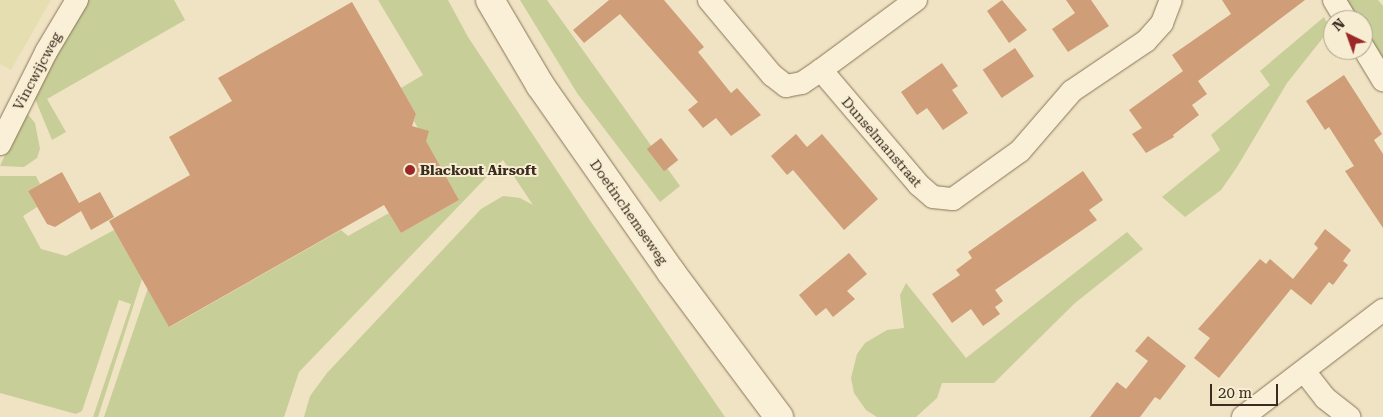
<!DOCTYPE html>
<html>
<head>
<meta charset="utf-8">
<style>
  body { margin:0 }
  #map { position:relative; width:1383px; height:417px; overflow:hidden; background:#efe3c3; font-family:"Roboto Serif",serif }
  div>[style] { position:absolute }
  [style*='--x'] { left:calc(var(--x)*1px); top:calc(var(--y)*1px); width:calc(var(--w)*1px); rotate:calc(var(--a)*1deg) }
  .farmland>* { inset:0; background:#e5deb0 }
  .green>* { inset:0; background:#c7ce97 }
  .building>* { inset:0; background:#cf9d78; transform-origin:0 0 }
  .roads { filter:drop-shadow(0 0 1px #8a7459) drop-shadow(0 0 1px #8a7459) }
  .street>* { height:22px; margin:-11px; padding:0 11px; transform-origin:11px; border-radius:11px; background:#faf0d7 }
  .secondary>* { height:28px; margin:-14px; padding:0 14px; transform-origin:14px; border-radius:14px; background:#faf0d7 }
  .dots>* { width:14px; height:14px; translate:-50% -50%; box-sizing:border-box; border:2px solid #f7edd3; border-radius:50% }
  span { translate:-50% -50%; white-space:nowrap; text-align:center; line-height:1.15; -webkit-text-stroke:4px #f7edd3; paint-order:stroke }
  .street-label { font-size:14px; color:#3a2c1e }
  .poi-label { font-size:14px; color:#3a2c1e; font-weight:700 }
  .left { translate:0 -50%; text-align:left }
  .north { position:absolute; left:1323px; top:10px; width:50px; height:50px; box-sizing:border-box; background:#f7edd3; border:1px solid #aba08b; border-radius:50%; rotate:318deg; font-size:14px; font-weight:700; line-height:20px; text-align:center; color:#3a2c1e }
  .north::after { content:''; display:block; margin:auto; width:18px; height:22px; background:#9b2827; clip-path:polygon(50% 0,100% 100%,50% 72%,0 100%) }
  .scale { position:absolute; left:1210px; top:384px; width:68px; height:22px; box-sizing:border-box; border:2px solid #3a2c1e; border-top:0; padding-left:6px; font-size:15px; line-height:18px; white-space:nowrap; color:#3a2c1e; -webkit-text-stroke:4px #f7edd3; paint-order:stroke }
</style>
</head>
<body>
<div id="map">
  <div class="farmland">
    <i style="clip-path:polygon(0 0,51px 0,11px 70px,0 64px)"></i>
  </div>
  <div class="green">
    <i style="clip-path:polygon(88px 0,174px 0,185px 20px,47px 99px,66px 132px,52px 140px,33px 94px)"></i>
    <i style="clip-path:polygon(378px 0,448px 0,468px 37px,591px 222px,725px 417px,304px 417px,310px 396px,327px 373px,481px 209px,503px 196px,520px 198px,533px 205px,503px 160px,299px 372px,284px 417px,104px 417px,148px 288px,170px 327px,341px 230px,348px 236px,389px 213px,401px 233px,459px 200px,414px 121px,416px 114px,401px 88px,423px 75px)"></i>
    <i style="clip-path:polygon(520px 0,547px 0,680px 186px,660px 202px,577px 93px)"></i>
    <i style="clip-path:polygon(1340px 0,1378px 0,1383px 6px,1383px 68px,1363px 36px,1363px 20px,1353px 20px)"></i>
    <i style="clip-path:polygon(1324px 17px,1330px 29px,1287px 83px,1237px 167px,1221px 190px,1185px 217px,1162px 197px,1220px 150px,1211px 135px,1270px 85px,1260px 71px)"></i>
    <i style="clip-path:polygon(25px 111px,35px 123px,40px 149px,37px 158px,24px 167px,0 166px)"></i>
    <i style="clip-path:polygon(0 176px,36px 176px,40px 184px,28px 191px,37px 207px,23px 216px,41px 249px,66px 256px,114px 230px,142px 279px,98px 417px,93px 417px,131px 304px,119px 300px,82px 411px,76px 414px,0 393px)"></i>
    <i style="clip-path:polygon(1127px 232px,1143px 249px,1075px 303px,994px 383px,942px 383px,937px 398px,916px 417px,877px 417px,866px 410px,854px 393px,851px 378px,857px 354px,865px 343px,887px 330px,904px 328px,900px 295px,906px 283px,966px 358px)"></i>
  </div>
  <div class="building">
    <i style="clip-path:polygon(609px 0,664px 0,704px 47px,698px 52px,731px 93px,737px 88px,761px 115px,731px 136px,716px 118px,703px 128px,688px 110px,698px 102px,620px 14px,584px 43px,573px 30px)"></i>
    <i style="clip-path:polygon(1002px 0,1027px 30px,1009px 43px,987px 11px)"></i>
    <i style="clip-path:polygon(1066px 0,1091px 0,1109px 26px,1068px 52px,1052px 29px,1075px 13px)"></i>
    <i style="clip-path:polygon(1222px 0,1305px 0,1198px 81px,1207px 94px,1192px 105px,1199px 115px,1173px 135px,1174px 137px,1146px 153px,1132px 134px,1142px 128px,1129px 110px,1183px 71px,1172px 55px,1231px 14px)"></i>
    <i style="clip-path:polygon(352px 2px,416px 114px,412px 126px,429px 131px,426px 141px,459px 200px,401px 233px,384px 205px,169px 327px,109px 221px,190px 175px,169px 137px,232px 101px,218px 78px)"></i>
    <i style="left:1015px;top:48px;width:34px;height:39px;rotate:56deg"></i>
    <i style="clip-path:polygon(942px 63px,958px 86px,952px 90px,968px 113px,943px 130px,927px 108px,917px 115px,901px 92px)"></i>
    <i style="clip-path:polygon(1344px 75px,1382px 134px,1374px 140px,1383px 154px,1383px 228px,1345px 171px,1354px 166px,1329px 127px,1325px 130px,1306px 101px)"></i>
    <i style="clip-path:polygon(796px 134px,807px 147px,822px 134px,878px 199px,844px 230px,793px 170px,787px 175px,771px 156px)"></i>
    <i style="left:661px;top:138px;width:28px;height:18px;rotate:52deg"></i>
    <i style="clip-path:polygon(1083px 171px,1103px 200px,1089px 210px,1097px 220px,995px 290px,1003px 301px,995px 307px,1000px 314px,983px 326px,971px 309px,952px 323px,932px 294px,960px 275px,956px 270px,972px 258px,968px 252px)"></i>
    <i style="clip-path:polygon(62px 172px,79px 203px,100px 192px,114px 217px,91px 230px,81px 211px,55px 227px,47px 224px,28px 191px)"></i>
    <i style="clip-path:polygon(1325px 229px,1351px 250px,1343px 261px,1348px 265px,1333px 285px,1329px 282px,1311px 305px,1291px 289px,1219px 378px,1194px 358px,1210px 338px,1198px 329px,1260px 259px,1266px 264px,1270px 259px,1293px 279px,1318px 248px,1314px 244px)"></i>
    <i style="clip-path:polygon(849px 253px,867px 274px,847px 291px,855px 299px,833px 317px,826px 308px,816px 316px,799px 295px)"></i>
    <i style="clip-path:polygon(1148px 336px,1186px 366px,1160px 400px,1155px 397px,1140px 417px,1090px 417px,1117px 382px,1126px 389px,1148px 361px,1135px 351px)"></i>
  </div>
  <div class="roads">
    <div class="street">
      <i style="--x:709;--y:0;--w:98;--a:50"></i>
      <i style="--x:772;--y:75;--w:18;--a:38"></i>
      <i style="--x:786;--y:86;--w:16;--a:-11"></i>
      <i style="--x:802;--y:83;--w:23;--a:-34"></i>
      <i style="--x:821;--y:70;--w:118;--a:-36.4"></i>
      <i style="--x:1334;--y:0;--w:23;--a:59"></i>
      <i style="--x:1363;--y:47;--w:39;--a:59"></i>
      <i style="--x:821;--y:70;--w:151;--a:49.6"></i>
      <i style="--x:919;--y:185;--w:18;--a:41"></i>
      <i style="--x:933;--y:197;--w:20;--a:6"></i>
      <i style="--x:953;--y:199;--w:82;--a:-35.6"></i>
      <i style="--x:1020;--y:151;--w:79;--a:-49.1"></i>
      <i style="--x:1072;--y:91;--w:89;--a:-34"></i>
      <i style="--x:1146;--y:41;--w:24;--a:-48"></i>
      <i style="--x:1162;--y:23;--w:25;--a:-69"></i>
      <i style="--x:0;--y:144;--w:103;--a:-63.4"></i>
      <i style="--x:46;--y:52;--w:61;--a:-59.2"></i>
      <i style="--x:1304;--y:371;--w:34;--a:52"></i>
      <i style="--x:1325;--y:398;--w:31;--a:38"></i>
      <i style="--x:1243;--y:417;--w:176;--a:-37.4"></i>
    </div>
    <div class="secondary">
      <i style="--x:490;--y:0;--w:99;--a:59.5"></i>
      <i style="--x:540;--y:85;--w:228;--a:55"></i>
      <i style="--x:671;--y:272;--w:181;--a:53.3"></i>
    </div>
  </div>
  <div class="dots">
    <i style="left:410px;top:170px;background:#9b2827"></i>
  </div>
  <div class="street-label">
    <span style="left:37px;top:71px;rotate:-62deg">Vincwijcweg</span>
    <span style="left:882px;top:142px;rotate:49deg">Dunselmanstraat</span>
    <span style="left:629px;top:212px;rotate:55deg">Doetinchemseweg</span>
  </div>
  <div class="poi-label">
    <span class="left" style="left:420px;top:170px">Blackout Airsoft</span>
  </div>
  <div class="north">N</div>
  <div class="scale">20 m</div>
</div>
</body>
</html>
